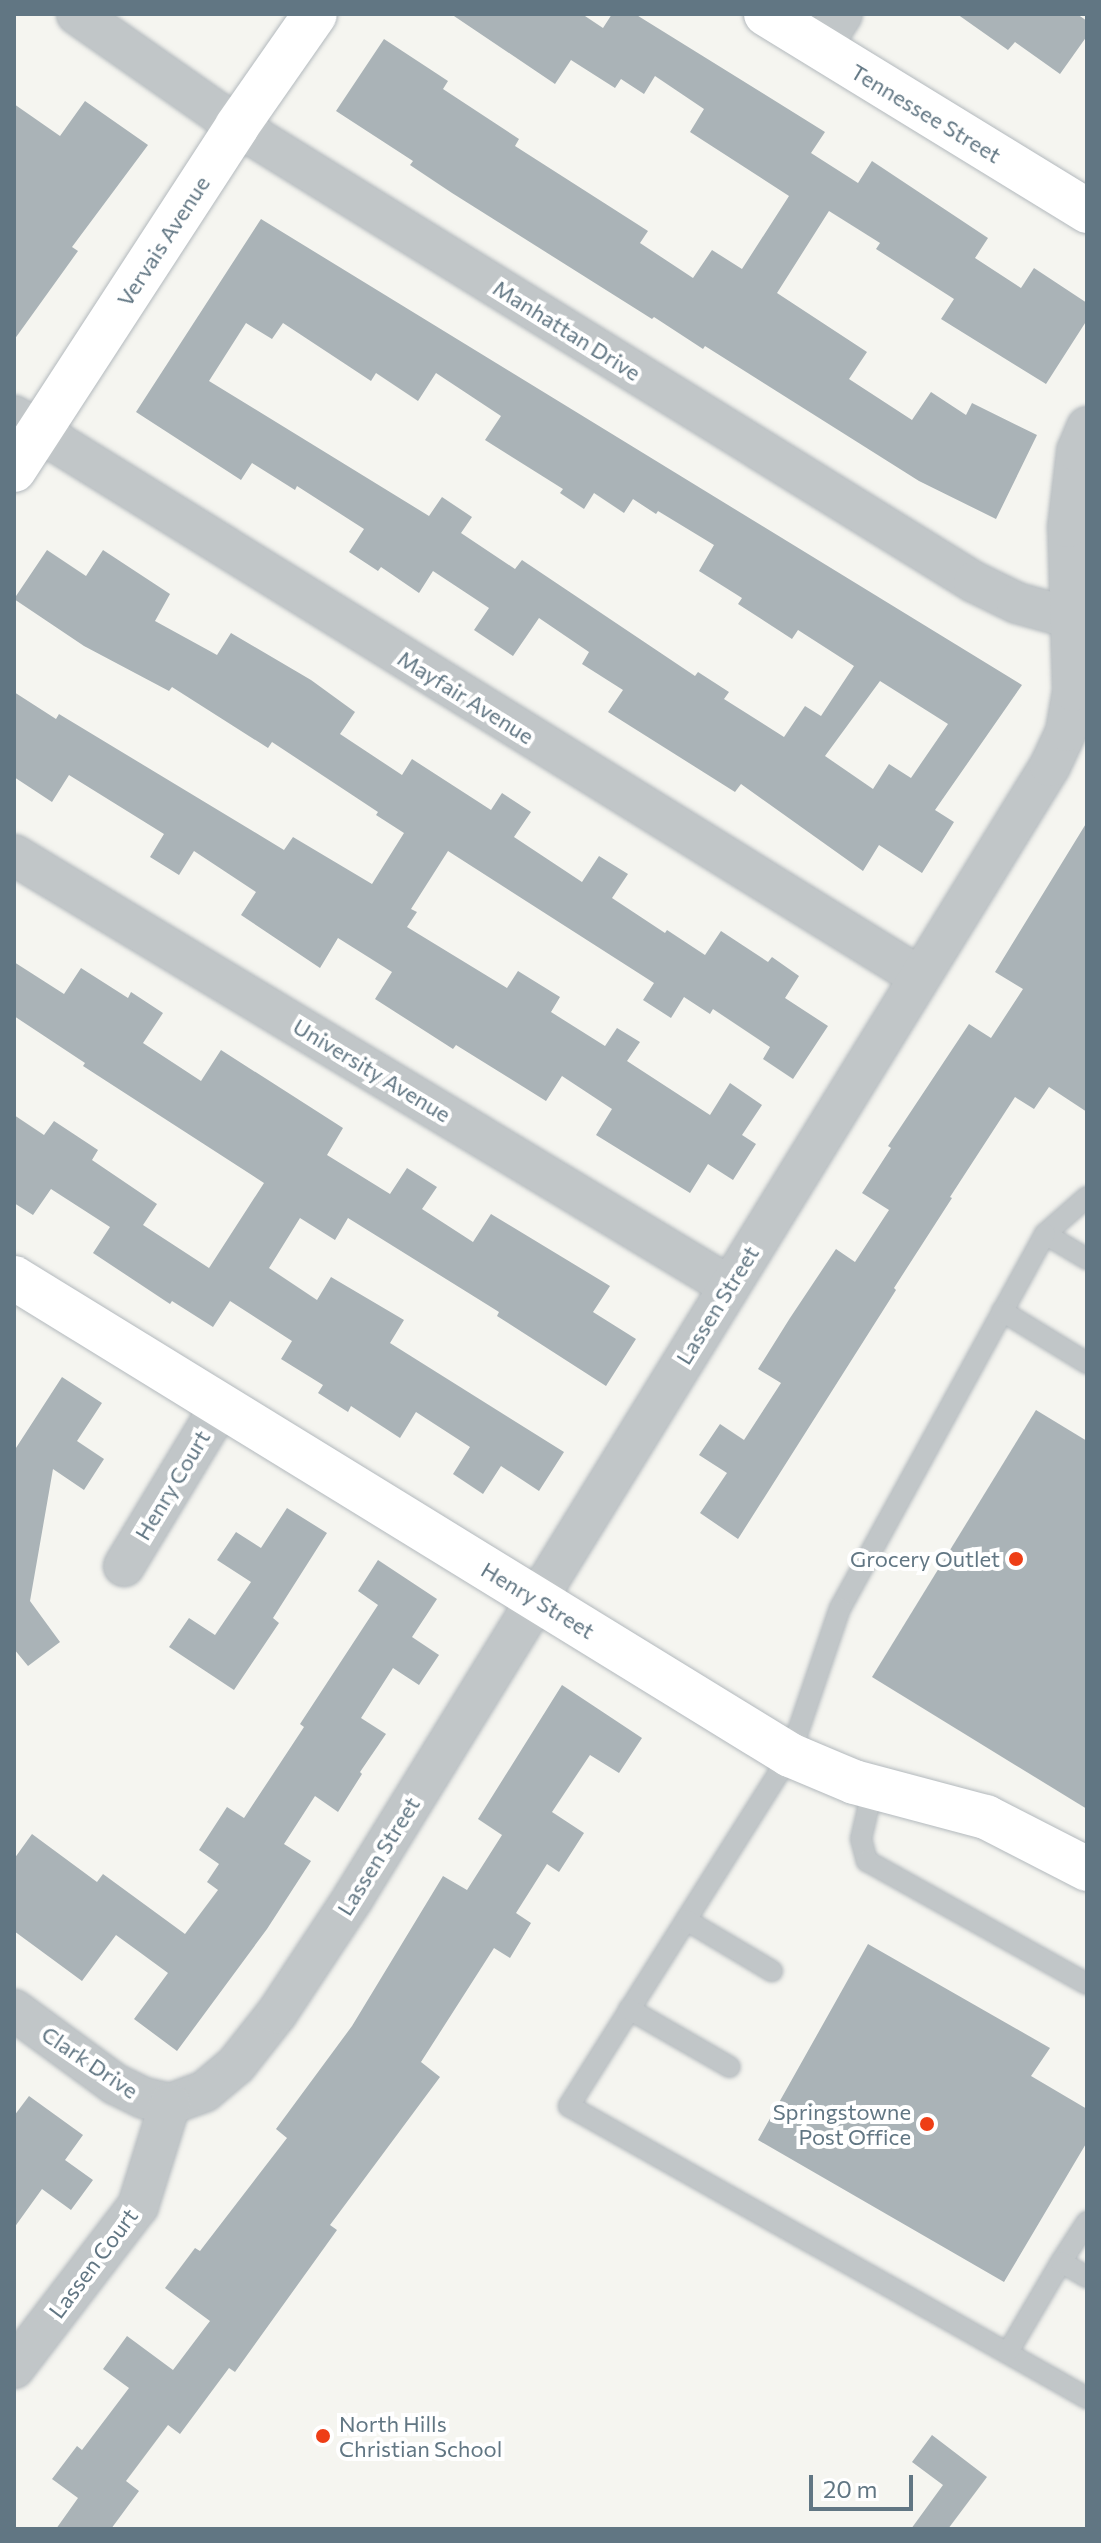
<!DOCTYPE html>
<html>
<head>
<meta charset="utf-8">
<style>
  body { margin:0 }
  #map { position:relative; width:1101px; height:2543px; overflow:hidden; background:#f5f5f0; font-family:Commissioner,sans-serif }
  div>[style] { position:absolute }
  [style*='--x'] { left:calc(var(--x)*1px); top:calc(var(--y)*1px); width:calc(var(--w)*1px); rotate:calc(var(--a)*1deg) }
  .building>* { inset:0; background:#aab3b7 }
  .roads { filter:drop-shadow(0 0 2px #b3b9bd) drop-shadow(0 0 2px #b3b9bd) }
  .lane>* { height:20px; margin:-10px; padding:0 10px; transform-origin:10px; border-radius:10px; background:#c1c6c8 }
  .street>* { height:40px; margin:-20px; padding:0 20px; transform-origin:20px; border-radius:20px; background:#c1c6c8 }
  .secondary>* { height:44px; margin:-22px; padding:0 22px; transform-origin:22px; border-radius:22px; background:#fff }
  .dots>* { width:22px; height:22px; translate:-50% -50%; box-sizing:border-box; border:4px solid #fff; border-radius:50% }
  span { translate:-50% -50%; white-space:nowrap; text-align:center; line-height:1.15; -webkit-text-stroke:8px #fff; paint-order:stroke }
  .street-label { font-size:22px; color:#617683 }
  .poi-label { font-size:22px; color:#617683 }
  .right { translate:-100% -50%; text-align:right }
  .left { translate:0 -50%; text-align:left }
  .frame { position:absolute; inset:0; border:16px solid #617683; pointer-events:none }
  .scale { position:absolute; left:809px; top:2475px; width:104px; height:36px; box-sizing:border-box; border:4px solid #617683; border-top:0; padding-left:10px; font-size:24px; line-height:28px; white-space:nowrap; color:#617683; -webkit-text-stroke:6px #fff; paint-order:stroke }
</style>
</head>
<body>
<div id="map">
  <div class="building">
    <i style="clip-path:polygon(451px 14px,582px 14px,603px 28px,612px 14px,635px 14px,825px 132px,811px 153px,858px 183px,872px 161px,988px 238px,975px 258px,1021px 288px,1034px 268px,1087px 303px,1087px 320px,1046px 384px,941px 319px,954px 299px,876px 249px,880px 243px,829px 211px,777px 293px,867px 352px,849px 379px,912px 420px,931px 392px,966px 415px,972px 403px,1037px 435px,996px 519px,919px 481px,705px 346px,703px 349px,654px 317px,652px 319px,452px 193px,410px 165px,413px 161px,336px 111px,384px 39px,448px 81px,443px 89px,519px 139px,515px 146px,648px 231px,640px 243px,693px 278px,712px 250px,742px 269px,789px 196px,690px 132px,704px 109px,655px 76px,644px 94px,621px 79px,615px 88px,571px 60px,555px 84px)"></i>
    <i style="clip-path:polygon(957px 14px,1077px 14px,1087px 21px,1087px 36px,1060px 74px,1015px 42px,1008px 50px)"></i>
    <i style="clip-path:polygon(85px 101px,148px 145px,72px 247px,78px 251px,14px 340px,14px 104px,60px 136px)"></i>
    <i style="clip-path:polygon(evenodd,261px 219px,1022px 685px,935px 810px,954px 822px,922px 873px,879px 845px,863px 871px,741px 784px,735px 792px,608px 712px,623px 690px,582px 664px,589px 652px,539px 618px,513px 656px,474px 630px,489px 608px,433px 571px,419px 593px,381px 567px,378px 571px,349px 552px,364px 529px,297px 486px,295px 490px,252px 463px,241px 480px,136px 412px,261px 219px,246px 323px,272px 339px,283px 323px,371px 381px,376px 373px,418px 401px,436px 373px,501px 416px,485px 440px,563px 489px,560px 493px,584px 509px,594px 493px,624px 513px,633px 499px,656px 514px,658px 511px,714px 545px,699px 571px,742px 598px,738px 604px,792px 639px,798px 630px,854px 666px,821px 716px,805px 706px,784px 737px,724px 699px,729px 692px,698px 672px,695px 676px,522px 560px,515px 569px,461px 533px,472px 517px,442px 497px,429px 516px,209px 381px,246px 323px,261px 219px,880px 681px,948px 724px,911px 778px,889px 764px,873px 789px,825px 756px,880px 681px)"></i>
    <i style="clip-path:polygon(47px 550px,86px 576px,103px 550px,170px 594px,155px 621px,217px 655px,231px 633px,311px 680px,355px 712px,340px 734px,402px 775px,412px 759px,491px 810px,502px 793px,531px 812px,514px 837px,582px 882px,599px 856px,628px 874px,612px 898px,665px 933px,667px 930px,705px 955px,721px 931px,768px 962px,772px 957px,799px 976px,785px 998px,828px 1026px,793px 1079px,763px 1059px,770px 1047px,713px 1009px,710px 1014px,684px 997px,671px 1018px,643px 1000px,654px 983px,448px 851px,411px 909px,417px 912px,407px 927px,507px 988px,518px 971px,560px 997px,551px 1012px,605px 1046px,617px 1028px,640px 1042px,627px 1061px,710px 1115px,730px 1083px,762px 1105px,742px 1135px,756px 1144px,733px 1180px,708px 1164px,690px 1193px,596px 1135px,612px 1109px,562px 1076px,546px 1101px,456px 1045px,453px 1049px,375px 999px,392px 972px,338px 938px,320px 968px,241px 915px,256px 892px,194px 851px,179px 875px,150px 857px,164px 834px,69px 775px,52px 802px,14px 777px,14px 692px,56px 719px,59px 714px,284px 850px,293px 837px,372px 884px,404px 833px,376px 815px,378px 812px,272px 742px,268px 748px,172px 687px,169px 691px,84px 646px,14px 599px)"></i>
    <i style="clip-path:polygon(1087px 822px,1087px 1112px,1049px 1087px,1034px 1109px,1015px 1097px,950px 1197px,952px 1198px,894px 1288px,896px 1290px,738px 1539px,700px 1513px,727px 1473px,699px 1455px,720px 1424px,744px 1440px,781px 1383px,758px 1369px,790px 1318px,836px 1249px,855px 1262px,889px 1210px,862px 1193px,891px 1148px,888px 1146px,969px 1024px,991px 1038px,1023px 989px,995px 972px)"></i>
    <i style="clip-path:polygon(14px 962px,64px 994px,81px 968px,128px 998px,131px 992px,163px 1013px,143px 1043px,201px 1081px,221px 1050px,343px 1128px,327px 1155px,390px 1194px,407px 1168px,437px 1187px,422px 1209px,473px 1242px,491px 1214px,610px 1286px,593px 1312px,636px 1339px,606px 1386px,497px 1316px,499px 1312px,348px 1218px,335px 1240px,300px 1218px,269px 1268px,317px 1300px,331px 1277px,404px 1320px,390px 1343px,564px 1452px,539px 1491px,501px 1466px,483px 1494px,453px 1474px,470px 1447px,416px 1412px,400px 1438px,351px 1406px,348px 1412px,318px 1393px,323px 1385px,281px 1359px,292px 1341px,230px 1301px,213px 1327px,172px 1301px,170px 1304px,93px 1253px,110px 1227px,51px 1189px,33px 1215px,14px 1203px,14px 1115px,44px 1135px,54px 1121px,98px 1150px,92px 1160px,157px 1204px,143px 1225px,209px 1268px,264px 1183px,83px 1066px,85px 1063px,14px 1016px)"></i>
    <i style="clip-path:polygon(62px 1377px,102px 1403px,77px 1441px,104px 1459px,84px 1490px,53px 1469px,30px 1601px,60px 1642px,28px 1666px,14px 1649px,14px 1451px)"></i>
    <i style="clip-path:polygon(1036px 1410px,1087px 1441px,1087px 1809px,872px 1677px)"></i>
    <i style="clip-path:polygon(287px 1508px,327px 1533px,273px 1618px,279px 1623px,234px 1690px,169px 1647px,189px 1618px,215px 1635px,251px 1582px,217px 1560px,236px 1532px,261px 1548px)"></i>
    <i style="clip-path:polygon(378px 1560px,437px 1599px,412px 1637px,439px 1655px,419px 1685px,393px 1668px,361px 1718px,386px 1734px,360px 1772px,362px 1774px,338px 1812px,315px 1796px,284px 1844px,311px 1861px,267px 1929px,177px 2051px,134px 2019px,168px 1973px,138px 1951px,116px 1935px,82px 1981px,14px 1931px,14px 1859px,32px 1834px,97px 1882px,103px 1874px,185px 1934px,218px 1890px,207px 1882px,219px 1864px,199px 1850px,227px 1807px,244px 1818px,304px 1727px,300px 1724px,378px 1605px,358px 1591px)"></i>
    <i style="clip-path:polygon(562px 1685px,642px 1738px,619px 1773px,590px 1755px,552px 1812px,584px 1833px,559px 1872px,547px 1864px,516px 1913px,531px 1923px,510px 1958px,494px 1948px,421px 2062px,440px 2077px,330px 2225px,337px 2230px,235px 2372px,229px 2368px,180px 2434px,168px 2425px,126px 2481px,139px 2491px,111px 2529px,56px 2529px,78px 2498px,52px 2479px,77px 2446px,82px 2450px,129px 2388px,103px 2369px,127px 2336px,173px 2370px,210px 2321px,165px 2288px,195px 2248px,200px 2251px,287px 2138px,276px 2129px,352px 2026px,443px 1876px,467px 1890px,502px 1835px,478px 1819px)"></i>
    <i style="clip-path:polygon(868px 1944px,1050px 2048px,1031px 2076px,1087px 2109px,1087px 2142px,1004px 2282px,758px 2140px)"></i>
    <i style="clip-path:polygon(29px 2096px,83px 2135px,65px 2160px,93px 2180px,71px 2210px,42px 2189px,14px 2228px,14px 2116px)"></i>
    <i style="clip-path:polygon(932px 2435px,987px 2477px,948px 2529px,911px 2529px,943px 2485px,912px 2462px)"></i>
  </div>
  <div class="roads">
    <div class="lane">
      <i style="--x:1045;--y:1234;--w:56;--a:-41.4"></i>
      <i style="--x:1087;--y:1259;--w:49;--a:-149.2"></i>
      <i style="--x:1045;--y:1234;--w:426;--a:118.7"></i>
      <i style="--x:840;--y:1608;--w:155;--a:108.8"></i>
      <i style="--x:790;--y:1755;--w:415;--a:122.2"></i>
      <i style="--x:569;--y:2106;--w:595;--a:29.41"></i>
      <i style="--x:1002;--y:1311;--w:100;--a:31.5"></i>
      <i style="--x:873;--y:1787;--w:53;--a:103"></i>
      <i style="--x:861;--y:1839;--w:23;--a:75"></i>
      <i style="--x:867;--y:1861;--w:252;--a:29.2"></i>
      <i style="--x:686;--y:1920;--w:100;--a:30.7"></i>
      <i style="--x:629;--y:2009;--w:116;--a:29.9"></i>
      <i style="--x:1061;--y:2262;--w:48;--a:-57"></i>
      <i style="--x:1008;--y:2352;--w:104;--a:-59.5"></i>
      <i style="--x:1061;--y:2262;--w:30;--a:30"></i>
    </div>
    <div class="street">
      <i style="--x:77;--y:14;--w:195;--a:35"></i>
      <i style="--x:237;--y:126;--w:867;--a:31.75"></i>
      <i style="--x:974;--y:582;--w:48;--a:26"></i>
      <i style="--x:1017;--y:603;--w:56;--a:15.5"></i>
      <i style="--x:820;--y:48;--w:40;--a:-57.1"></i>
      <i style="--x:14;--y:416;--w:1063;--a:31.78"></i>
      <i style="--x:14;--y:855;--w:835;--a:31.08"></i>
      <i style="--x:124;--y:1566;--w:188;--a:-58.9"></i>
      <i style="--x:14;--y:2010;--w:125;--a:36.2"></i>
      <i style="--x:115;--y:2084;--w:32;--a:26"></i>
      <i style="--x:144;--y:2098;--w:27;--a:13"></i>
      <i style="--x:170;--y:2104;--w:37;--a:-20"></i>
      <i style="--x:205;--y:2091;--w:40;--a:-40"></i>
      <i style="--x:236;--y:2065;--w:66;--a:-51.7"></i>
      <i style="--x:277;--y:2013;--w:138;--a:-56.5"></i>
      <i style="--x:353;--y:1898;--w:1329;--a:-58.38"></i>
      <i style="--x:1050;--y:766;--w:38;--a:-65"></i>
      <i style="--x:1066;--y:731;--w:41;--a:-80.1"></i>
      <i style="--x:1073;--y:691;--w:164;--a:-91.7"></i>
      <i style="--x:1068;--y:527;--w:77;--a:-83.2"></i>
      <i style="--x:1077;--y:451;--w:26;--a:-67"></i>
      <i style="--x:14;--y:2368;--w:204;--a:-52.6"></i>
      <i style="--x:138;--y:2206;--w:107;--a:-72.6"></i>
    </div>
    <div class="secondary">
      <i style="--x:766;--y:14;--w:377;--a:31.5"></i>
      <i style="--x:14;--y:470;--w:410;--a:-57"></i>
      <i style="--x:237;--y:126;--w:136;--a:-55.1"></i>
      <i style="--x:14;--y:1278;--w:911;--a:31.58"></i>
      <i style="--x:790;--y:1755;--w:69;--a:22.9"></i>
      <i style="--x:854;--y:1782;--w:137;--a:14.9"></i>
      <i style="--x:986;--y:1817;--w:114;--a:27.2"></i>
    </div>
  </div>
  <div class="dots">
    <i style="left:1016px;top:1559px;background:#ee3e16"></i>
    <i style="left:927px;top:2124px;background:#ee3e16"></i>
    <i style="left:323px;top:2436px;background:#ee3e16"></i>
  </div>
  <div class="street-label">
    <span style="left:926px;top:113px;rotate:31deg">Tennessee Street</span>
    <span style="left:163px;top:241px;rotate:-57deg">Vervais Avenue</span>
    <span style="left:567px;top:330px;rotate:32deg">Manhattan Drive</span>
    <span style="left:466px;top:697px;rotate:32deg">Mayfair Avenue</span>
    <span style="left:372px;top:1070px;rotate:31deg">University Avenue</span>
    <span style="left:717px;top:1305px;rotate:-58deg">Lassen Street</span>
    <span style="left:172px;top:1485px;rotate:-59deg">Henry Court</span>
    <span style="left:538px;top:1600px;rotate:31deg">Henry Street</span>
    <span style="left:378px;top:1856px;rotate:-58deg">Lassen Street</span>
    <span style="left:90px;top:2062px;rotate:34deg">Clark Drive</span>
    <span style="left:93px;top:2263px;rotate:-53deg">Lassen Court</span>
  </div>
  <div class="poi-label">
    <span class="right" style="left:1000px;top:1559px">Grocery Outlet</span>
    <span class="right" style="left:911px;top:2124px">Springstowne<br>Post Office</span>
    <span class="left" style="left:339px;top:2436px">North Hills<br>Christian School</span>
  </div>
  <div class="frame"></div>
  <div class="scale">20 m</div>
</div>
</body>
</html>
